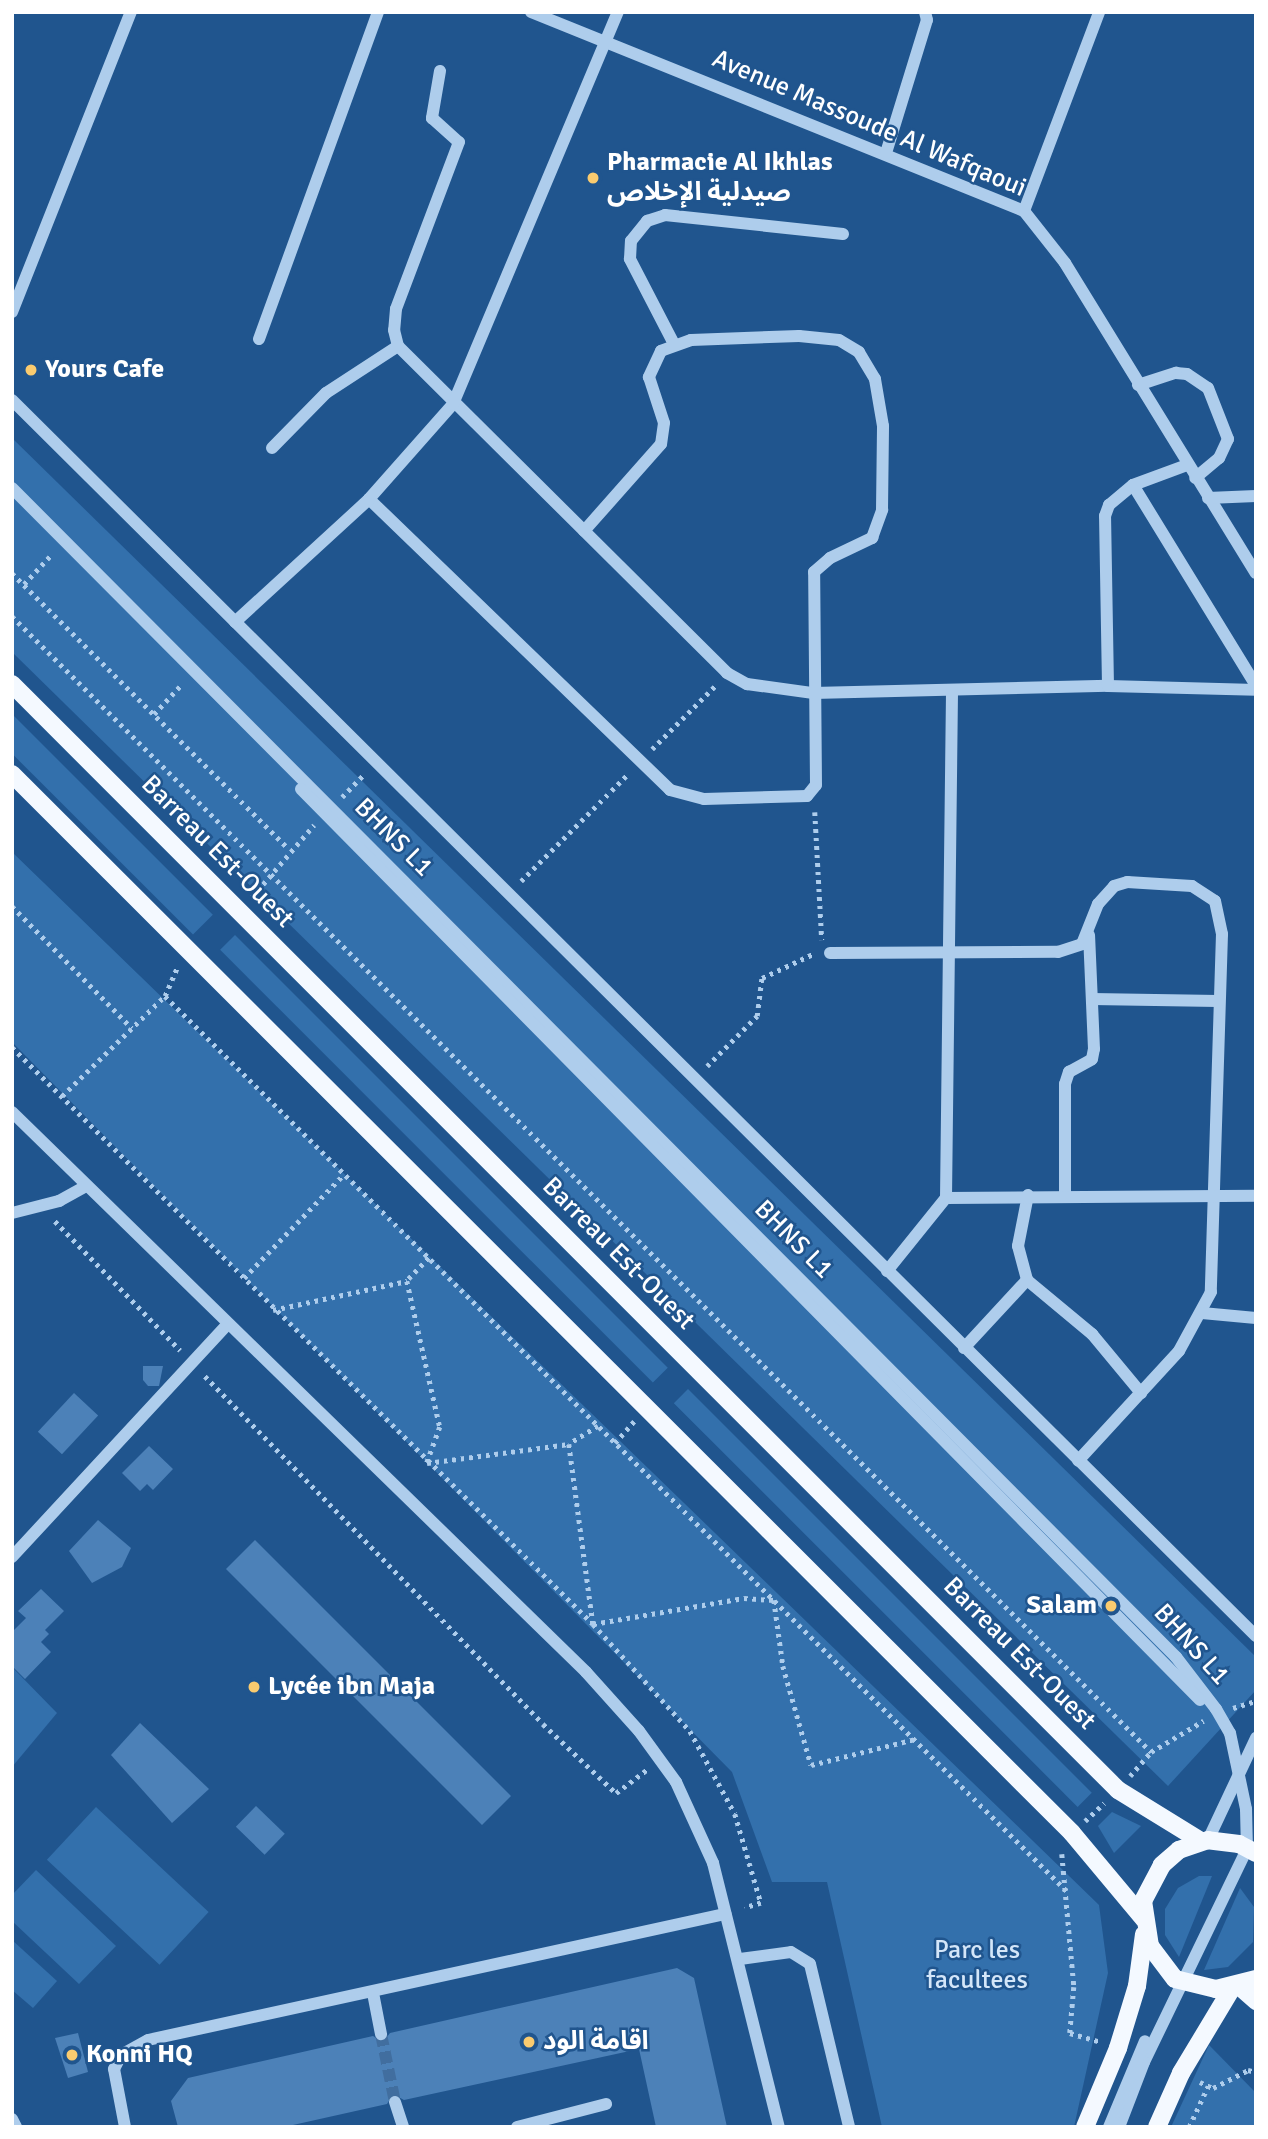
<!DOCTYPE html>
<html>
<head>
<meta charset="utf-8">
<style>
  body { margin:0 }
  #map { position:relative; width:1268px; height:2139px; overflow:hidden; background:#20558e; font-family:Signika,"Noto Sans Arabic",sans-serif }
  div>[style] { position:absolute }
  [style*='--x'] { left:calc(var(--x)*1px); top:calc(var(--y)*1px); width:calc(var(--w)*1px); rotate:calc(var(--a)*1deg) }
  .green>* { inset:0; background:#3370ac; transform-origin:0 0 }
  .building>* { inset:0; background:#4c81b8; transform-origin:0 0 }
  .minor-tunnel>* { height:12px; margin-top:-6px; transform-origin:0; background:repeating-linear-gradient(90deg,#416e9f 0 12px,transparent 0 18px) }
  .path>* { height:4.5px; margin-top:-2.25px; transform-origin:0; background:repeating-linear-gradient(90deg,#aecdec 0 3.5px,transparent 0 8.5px) }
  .minor>* { height:12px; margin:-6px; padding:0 6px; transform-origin:6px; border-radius:6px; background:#aecdec }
  .major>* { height:18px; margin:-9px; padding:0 9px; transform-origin:9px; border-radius:9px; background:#f4f9ff }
  .dots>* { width:19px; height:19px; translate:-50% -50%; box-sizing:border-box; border:4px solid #20558e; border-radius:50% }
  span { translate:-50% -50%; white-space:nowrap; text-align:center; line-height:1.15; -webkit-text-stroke:5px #20558e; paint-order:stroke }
  .street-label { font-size:26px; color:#fff }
  .poi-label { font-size:26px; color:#fff; font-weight:700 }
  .left { translate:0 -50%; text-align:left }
  .right { translate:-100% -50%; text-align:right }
  .park-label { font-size:26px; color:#d4e6f9 }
  .frame { position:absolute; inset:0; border:14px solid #fff; pointer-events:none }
</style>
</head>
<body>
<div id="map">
  <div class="green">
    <i style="clip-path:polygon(12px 438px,1256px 1657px,1256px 1690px,1168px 1786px,12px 652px)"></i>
    <i style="left:12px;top:714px;width:284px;height:28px;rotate:45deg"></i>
    <i style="clip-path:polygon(12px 852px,1099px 1905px,1108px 1973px,1074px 2127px,882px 2127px,827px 1882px,772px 1882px,732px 1772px,12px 1042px)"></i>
    <i style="left:235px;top:935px;width:612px;height:21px;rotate:45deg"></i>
    <i style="left:688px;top:1389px;width:571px;height:20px;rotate:45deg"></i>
    <i style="clip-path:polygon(12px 1667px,57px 1713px,12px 1767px)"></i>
    <i style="left:96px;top:1807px;width:154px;height:72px;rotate:43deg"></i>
    <i style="clip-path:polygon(1112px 1812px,1141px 1826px,1114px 1853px,1098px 1826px)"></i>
    <i style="clip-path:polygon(36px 1870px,116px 1946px,79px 1984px,12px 1921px,12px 1895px)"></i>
    <i style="clip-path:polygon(1199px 1876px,1212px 1876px,1179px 1957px,1165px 1935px,1165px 1909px,1178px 1888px)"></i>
    <i style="clip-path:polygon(1240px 1888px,1254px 1907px,1253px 1942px,1228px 1967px,1204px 1970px)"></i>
    <i style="clip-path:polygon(12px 1940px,57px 1981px,33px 2008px,12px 1990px)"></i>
    <i style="clip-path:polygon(1209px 2045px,1256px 2093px,1256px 2127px,1171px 2127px)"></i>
  </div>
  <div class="building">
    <i style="clip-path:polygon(143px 1366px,163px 1366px,159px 1386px,148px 1386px,143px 1380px)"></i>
    <i style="left:74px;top:1393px;width:33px;height:53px;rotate:43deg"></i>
    <i style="clip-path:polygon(149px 1446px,173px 1469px,153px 1490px,147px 1484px,140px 1491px,122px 1473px)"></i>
    <i style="clip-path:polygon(98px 1520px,131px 1548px,122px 1567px,92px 1583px,69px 1551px)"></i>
    <i style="left:255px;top:1540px;width:362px;height:41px;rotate:45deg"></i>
    <i style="clip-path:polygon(41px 1589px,64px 1611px,45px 1630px,49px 1634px,41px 1642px,51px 1652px,25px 1679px,12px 1666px,12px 1632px,26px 1618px,18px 1611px)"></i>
    <i style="clip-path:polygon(140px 1723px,209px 1789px,172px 1823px,111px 1755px)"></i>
    <i style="left:256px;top:1806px;width:40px;height:29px;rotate:44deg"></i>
    <i style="clip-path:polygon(677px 1968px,694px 1978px,727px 2127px,656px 2127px,639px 2049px,404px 2100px,393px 2094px,387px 2104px,284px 2127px,178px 2127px,171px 2101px,188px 2078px,373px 2036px,383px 2042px,390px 2033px)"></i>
    <i style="clip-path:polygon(78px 2033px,88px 2072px,68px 2078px,55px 2038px)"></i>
  </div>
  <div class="minor-tunnel">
    <i style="--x:381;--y:2034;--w:69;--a:78.4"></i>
  </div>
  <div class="path">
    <i style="--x:12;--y:573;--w:391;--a:44.9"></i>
    <i style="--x:24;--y:584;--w:40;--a:-47"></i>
    <i style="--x:12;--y:616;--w:1609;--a:44.92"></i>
    <i style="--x:154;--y:714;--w:40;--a:-47"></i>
    <i style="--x:652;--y:749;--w:89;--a:-45"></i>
    <i style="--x:342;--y:797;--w:33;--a:-46"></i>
    <i style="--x:815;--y:812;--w:128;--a:86.9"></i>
    <i style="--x:521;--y:881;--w:153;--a:-45"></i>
    <i style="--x:252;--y:897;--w:95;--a:-49.3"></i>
    <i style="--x:12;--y:906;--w:171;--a:45.5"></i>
    <i style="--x:165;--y:996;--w:1271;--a:44.78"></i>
    <i style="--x:12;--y:1047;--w:819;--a:44.8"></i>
    <i style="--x:593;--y:1624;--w:144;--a:47.8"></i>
    <i style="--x:690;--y:1731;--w:94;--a:61.5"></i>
    <i style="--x:735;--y:1814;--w:93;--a:73.7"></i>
    <i style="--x:761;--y:1903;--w:17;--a:163"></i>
    <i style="--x:707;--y:1066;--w:71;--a:-45"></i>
    <i style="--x:757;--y:1016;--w:38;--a:-83"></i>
    <i style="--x:762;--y:978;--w:56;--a:-25.2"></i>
    <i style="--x:62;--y:1096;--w:144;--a:-44.2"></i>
    <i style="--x:165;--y:996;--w:30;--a:-67"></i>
    <i style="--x:55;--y:1221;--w:180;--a:45.9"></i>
    <i style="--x:429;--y:1258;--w:32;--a:134"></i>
    <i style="--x:407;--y:1281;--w:150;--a:77.3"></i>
    <i style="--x:440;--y:1427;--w:38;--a:110"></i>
    <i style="--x:427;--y:1463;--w:143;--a:-7.6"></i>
    <i style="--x:244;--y:1278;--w:144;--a:-46.1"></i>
    <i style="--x:273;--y:1310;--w:137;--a:-12.2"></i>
    <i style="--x:205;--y:1376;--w:485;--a:45.8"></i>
    <i style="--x:543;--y:1724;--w:100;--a:43.4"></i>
    <i style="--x:616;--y:1793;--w:38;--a:-37"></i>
    <i style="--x:598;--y:1426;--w:34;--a:148"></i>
    <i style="--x:569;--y:1444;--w:182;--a:82.4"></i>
    <i style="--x:593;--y:1624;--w:153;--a:-9.8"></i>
    <i style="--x:744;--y:1598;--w:30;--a:4"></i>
    <i style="--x:774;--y:1600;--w:67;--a:82.2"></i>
    <i style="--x:783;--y:1666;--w:103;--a:74.2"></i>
    <i style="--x:811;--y:1765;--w:107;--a:-14"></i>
    <i style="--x:615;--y:1443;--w:29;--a:-49"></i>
    <i style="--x:1233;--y:1708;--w:24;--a:-17"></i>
    <i style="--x:1130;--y:1776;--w:32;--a:-49"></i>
    <i style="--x:1151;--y:1752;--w:61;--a:-30.8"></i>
    <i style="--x:1085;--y:1821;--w:26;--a:-43"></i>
    <i style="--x:1062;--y:1854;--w:134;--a:84.8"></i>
    <i style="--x:1074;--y:1987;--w:46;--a:95"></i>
    <i style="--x:1070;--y:2033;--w:32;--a:16"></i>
    <i style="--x:1200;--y:2082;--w:14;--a:25"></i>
    <i style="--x:1213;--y:2088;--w:39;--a:-27"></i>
    <i style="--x:1248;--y:2070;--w:8;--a:14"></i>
    <i style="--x:1189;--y:2127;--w:45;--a:-65.1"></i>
  </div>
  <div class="minor">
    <i style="--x:531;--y:12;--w:532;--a:21.98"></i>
    <i style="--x:1024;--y:211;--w:66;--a:51.7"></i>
    <i style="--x:1065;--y:263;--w:364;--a:58.4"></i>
    <i style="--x:440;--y:71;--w:48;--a:99.7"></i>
    <i style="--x:432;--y:118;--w:36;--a:42"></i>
    <i style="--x:459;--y:142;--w:178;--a:110.7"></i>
    <i style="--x:396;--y:309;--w:21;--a:95"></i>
    <i style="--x:394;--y:330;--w:16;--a:76"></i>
    <i style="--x:398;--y:346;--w:464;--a:44.8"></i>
    <i style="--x:727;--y:673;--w:23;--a:29"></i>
    <i style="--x:747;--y:684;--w:67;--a:7.8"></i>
    <i style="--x:813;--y:693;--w:295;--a:-1.4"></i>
    <i style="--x:1108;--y:686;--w:148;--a:1.5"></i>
    <i style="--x:886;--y:153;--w:139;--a:-72.9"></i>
    <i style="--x:927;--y:20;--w:8;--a:-104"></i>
    <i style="--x:1024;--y:211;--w:213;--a:-69.3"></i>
    <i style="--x:12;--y:312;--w:323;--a:-68.4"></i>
    <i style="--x:259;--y:339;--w:348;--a:-70"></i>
    <i style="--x:674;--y:344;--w:96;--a:-117.4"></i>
    <i style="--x:630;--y:259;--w:18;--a:-87"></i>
    <i style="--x:631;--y:241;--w:26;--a:-51"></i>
    <i style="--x:647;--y:221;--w:19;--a:-18"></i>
    <i style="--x:665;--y:215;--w:179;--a:6.1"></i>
    <i style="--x:1138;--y:385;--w:40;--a:-18"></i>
    <i style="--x:1176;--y:373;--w:11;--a:5"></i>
    <i style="--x:1187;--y:374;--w:25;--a:34"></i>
    <i style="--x:1208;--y:388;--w:55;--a:68.6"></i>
    <i style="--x:1228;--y:439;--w:21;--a:115"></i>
    <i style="--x:1219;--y:458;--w:31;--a:140"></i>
    <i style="--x:12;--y:400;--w:1754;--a:44.82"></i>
    <i style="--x:272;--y:448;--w:77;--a:-45.5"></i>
    <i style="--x:326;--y:393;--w:86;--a:-33.1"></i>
    <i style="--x:1133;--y:485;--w:236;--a:58.5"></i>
    <i style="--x:12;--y:488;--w:1650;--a:45.12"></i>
    <i style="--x:1176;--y:1657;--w:66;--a:52.4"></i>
    <i style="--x:1216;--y:1709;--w:28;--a:60"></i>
    <i style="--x:1230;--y:1733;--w:78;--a:78.1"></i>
    <i style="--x:1246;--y:1809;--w:40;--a:88.6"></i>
    <i style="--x:1247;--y:1849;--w:237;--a:115.8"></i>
    <i style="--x:1144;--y:2062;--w:70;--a:111"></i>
    <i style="--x:1208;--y:498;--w:48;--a:-2.4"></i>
    <i style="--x:369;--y:499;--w:419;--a:44"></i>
    <i style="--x:670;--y:790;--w:35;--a:15"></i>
    <i style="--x:704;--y:799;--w:103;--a:-1.7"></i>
    <i style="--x:807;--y:796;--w:14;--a:-51"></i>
    <i style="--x:816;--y:785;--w:213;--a:-90.5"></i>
    <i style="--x:814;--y:572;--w:21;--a:-41"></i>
    <i style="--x:830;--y:558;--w:47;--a:-25.5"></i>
    <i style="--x:872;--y:538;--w:30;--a:-70"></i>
    <i style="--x:882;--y:510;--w:84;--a:-89.3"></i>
    <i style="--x:883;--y:426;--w:48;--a:-99.7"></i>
    <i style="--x:875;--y:379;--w:31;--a:-121"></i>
    <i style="--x:859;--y:352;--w:23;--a:-149"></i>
    <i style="--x:839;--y:340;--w:40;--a:-174.3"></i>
    <i style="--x:799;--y:336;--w:108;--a:177.9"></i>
    <i style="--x:691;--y:340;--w:32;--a:160"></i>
    <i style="--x:661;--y:351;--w:29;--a:115"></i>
    <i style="--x:649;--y:377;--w:48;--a:71.9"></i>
    <i style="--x:664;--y:423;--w:21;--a:98"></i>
    <i style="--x:661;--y:444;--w:116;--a:131.5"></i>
    <i style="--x:235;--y:622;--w:182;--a:-42.5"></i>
    <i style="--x:369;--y:499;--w:127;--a:-48.5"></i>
    <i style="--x:453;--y:404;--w:425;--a:-67.2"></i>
    <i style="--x:1108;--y:686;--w:170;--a:-91"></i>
    <i style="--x:1105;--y:516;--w:12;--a:-70"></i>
    <i style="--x:1109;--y:505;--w:31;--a:-40"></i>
    <i style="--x:1133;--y:485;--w:58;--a:-20.3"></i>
    <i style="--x:301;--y:789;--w:1280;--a:45.38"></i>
    <i style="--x:830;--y:953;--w:228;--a:-0.3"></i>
    <i style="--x:1058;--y:952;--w:25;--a:-18"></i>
    <i style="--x:1082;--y:944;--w:43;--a:-68.2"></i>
    <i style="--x:1098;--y:904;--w:24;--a:-48"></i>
    <i style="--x:1114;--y:886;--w:14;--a:-17"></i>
    <i style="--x:1127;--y:882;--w:65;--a:3.5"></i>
    <i style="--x:1192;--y:886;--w:27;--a:33"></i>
    <i style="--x:1215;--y:901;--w:34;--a:78"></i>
    <i style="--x:1222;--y:934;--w:358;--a:91.8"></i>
    <i style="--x:1211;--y:1292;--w:67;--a:118.5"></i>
    <i style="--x:1179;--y:1351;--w:149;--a:132.6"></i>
    <i style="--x:1092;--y:999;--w:126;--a:0.9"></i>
    <i style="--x:12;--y:1112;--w:802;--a:44.29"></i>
    <i style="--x:586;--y:1672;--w:79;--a:48.1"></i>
    <i style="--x:639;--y:1731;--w:63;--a:54"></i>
    <i style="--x:676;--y:1782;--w:89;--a:65.4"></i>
    <i style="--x:713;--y:1863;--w:272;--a:76"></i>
    <i style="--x:1028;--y:1195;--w:52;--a:101.1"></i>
    <i style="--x:1018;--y:1246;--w:35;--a:75"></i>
    <i style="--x:1027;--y:1280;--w:85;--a:39.7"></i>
    <i style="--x:1092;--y:1334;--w:77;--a:50.3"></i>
    <i style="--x:1065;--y:1195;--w:111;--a:-90"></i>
    <i style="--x:1065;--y:1084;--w:13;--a:-72"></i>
    <i style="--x:1069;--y:1072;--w:26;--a:-29"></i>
    <i style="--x:1092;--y:1059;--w:10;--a:-79"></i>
    <i style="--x:1094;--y:1049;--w:114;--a:-92.5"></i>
    <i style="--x:946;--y:1198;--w:310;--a:-0.4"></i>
    <i style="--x:12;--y:1213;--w:49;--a:-14.3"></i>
    <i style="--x:59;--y:1201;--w:31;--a:-29"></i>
    <i style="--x:887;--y:1271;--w:94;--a:-51.1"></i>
    <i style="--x:946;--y:1198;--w:508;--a:-89.32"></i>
    <i style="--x:1202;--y:1313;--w:54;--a:5.3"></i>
    <i style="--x:964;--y:1348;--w:93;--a:-47.2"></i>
    <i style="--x:12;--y:1557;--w:316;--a:-47.2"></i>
    <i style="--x:1208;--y:1840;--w:113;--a:-64.8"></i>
    <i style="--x:740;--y:1959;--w:51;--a:-7.8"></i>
    <i style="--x:791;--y:1952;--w:22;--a:32"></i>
    <i style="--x:810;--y:1964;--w:168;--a:76.5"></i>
    <i style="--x:373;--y:1993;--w:42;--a:79"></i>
    <i style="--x:395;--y:2102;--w:26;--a:72"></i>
    <i style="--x:12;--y:2119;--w:9;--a:63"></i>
    <i style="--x:125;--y:2127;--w:59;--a:-100.7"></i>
    <i style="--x:114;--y:2069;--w:16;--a:-63"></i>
    <i style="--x:121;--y:2055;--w:31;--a:-29"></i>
    <i style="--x:148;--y:2040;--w:591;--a:-12.32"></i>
    <i style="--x:517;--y:2127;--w:92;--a:-14.5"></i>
    <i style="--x:1109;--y:2127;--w:93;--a:-67.3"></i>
  </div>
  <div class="major">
    <i style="--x:12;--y:684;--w:1564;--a:45"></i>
    <i style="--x:1118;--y:1790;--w:97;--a:31.6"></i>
    <i style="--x:12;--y:774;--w:1498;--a:44.97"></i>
    <i style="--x:1072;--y:1833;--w:112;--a:50.1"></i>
    <i style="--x:1256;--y:1853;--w:19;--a:-152"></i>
    <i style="--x:1239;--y:1844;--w:31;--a:-173"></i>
    <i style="--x:1208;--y:1840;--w:31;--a:161"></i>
    <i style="--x:1179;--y:1850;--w:23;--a:139"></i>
    <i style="--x:1162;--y:1865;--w:41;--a:117.8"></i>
    <i style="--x:1143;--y:1901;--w:46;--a:81.2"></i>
    <i style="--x:1150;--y:1946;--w:41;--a:52.9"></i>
    <i style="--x:1175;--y:1979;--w:42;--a:13.7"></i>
    <i style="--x:1216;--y:1989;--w:41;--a:-14"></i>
    <i style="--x:1239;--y:1986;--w:23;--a:41"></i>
    <i style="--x:1085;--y:2127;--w:86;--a:-67.3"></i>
    <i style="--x:1118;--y:2048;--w:65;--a:-73"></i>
    <i style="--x:1137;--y:1986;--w:52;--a:-82.3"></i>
    <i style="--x:1157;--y:2127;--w:59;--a:-66"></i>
    <i style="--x:1181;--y:2073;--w:99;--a:-59"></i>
  </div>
  <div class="dots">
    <i style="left:593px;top:178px;background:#facb6f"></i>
    <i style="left:31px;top:370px;background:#facb6f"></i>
    <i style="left:1111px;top:1606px;background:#facb6f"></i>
    <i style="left:254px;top:1687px;background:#facb6f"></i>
    <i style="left:529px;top:2042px;background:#facb6f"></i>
    <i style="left:72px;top:2055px;background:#facb6f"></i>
  </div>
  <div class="street-label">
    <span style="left:869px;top:124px;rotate:23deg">Avenue Massoude Al Wafqaoui</span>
    <span style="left:393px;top:838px;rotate:45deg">BHNS L1</span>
    <span style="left:217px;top:852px;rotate:45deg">Barreau Est-Ouest</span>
    <span style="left:793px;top:1240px;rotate:45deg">BHNS L1</span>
    <span style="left:618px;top:1254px;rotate:45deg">Barreau Est-Ouest</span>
    <span style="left:1191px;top:1645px;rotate:48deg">BHNS L1</span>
    <span style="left:1019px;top:1654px;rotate:45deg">Barreau Est-Ouest</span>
  </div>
  <div class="poi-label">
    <span class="left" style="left:607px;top:178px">Pharmacie Al Ikhlas<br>صيدلية الإخلاص</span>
    <span class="left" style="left:45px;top:370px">Yours Cafe</span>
    <span class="right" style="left:1097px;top:1606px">Salam</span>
    <span class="left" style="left:268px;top:1687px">Lycée ibn Maja</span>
    <span class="left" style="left:543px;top:2042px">اقامة الود</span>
    <span class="left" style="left:86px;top:2055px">Konni HQ</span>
  </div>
  <div class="park-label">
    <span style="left:977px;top:1966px">Parc les<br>facultees</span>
  </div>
  <div class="frame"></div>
</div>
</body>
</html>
